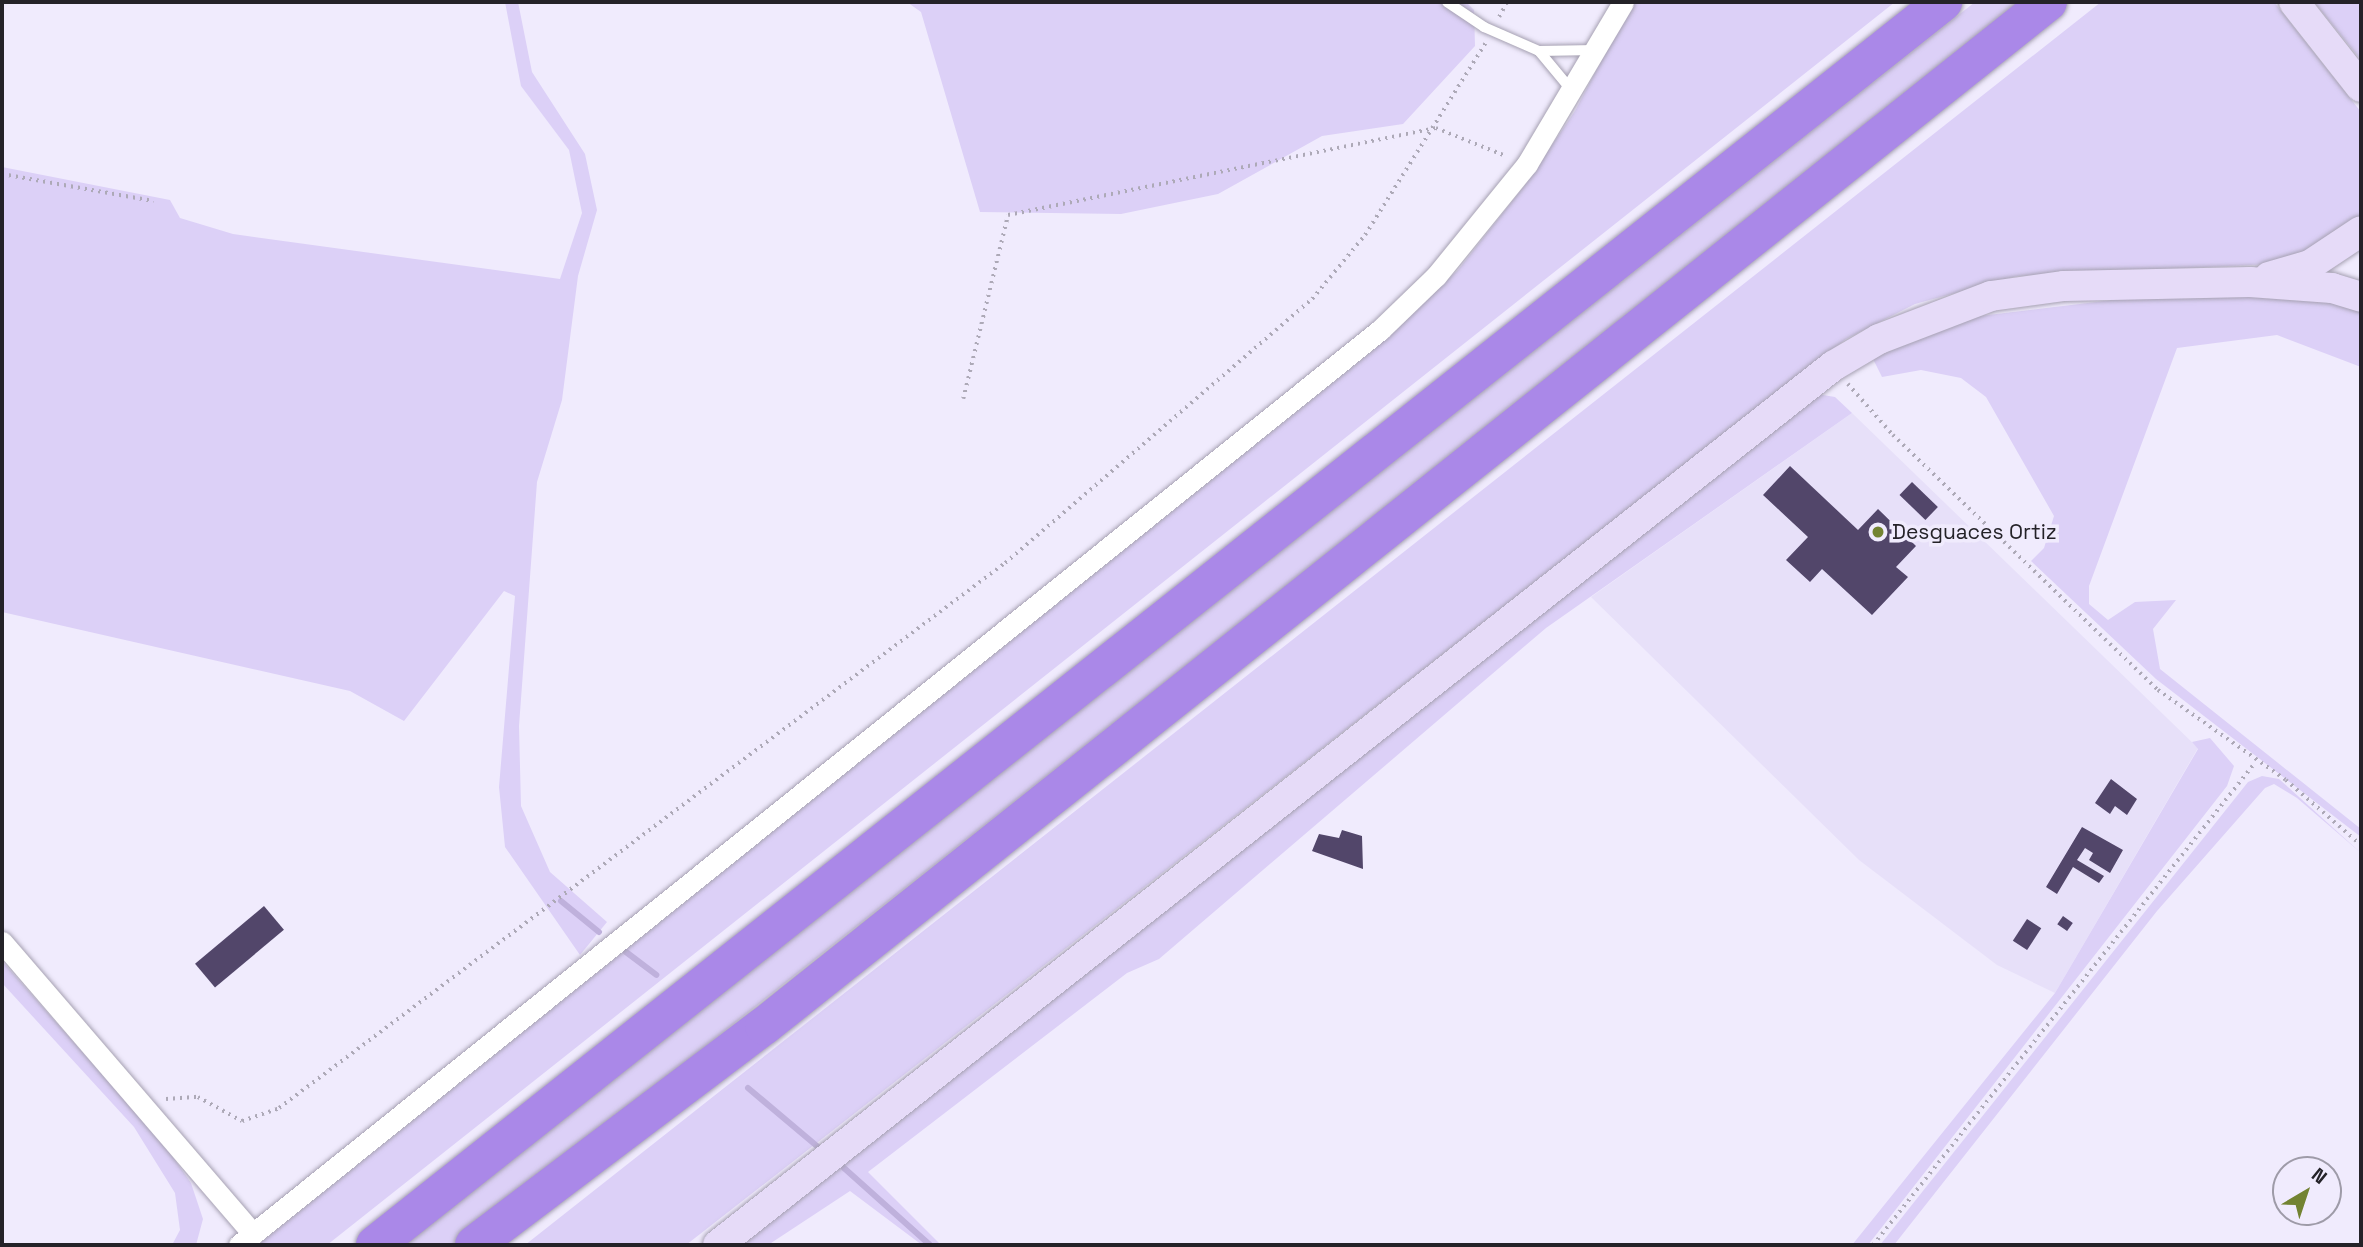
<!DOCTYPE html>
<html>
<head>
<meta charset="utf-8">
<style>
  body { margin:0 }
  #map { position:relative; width:2363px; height:1247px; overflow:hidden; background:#f0ebfd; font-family:"Space Grotesk",sans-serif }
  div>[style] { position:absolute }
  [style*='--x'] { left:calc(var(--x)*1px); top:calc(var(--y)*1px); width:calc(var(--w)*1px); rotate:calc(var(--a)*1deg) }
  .built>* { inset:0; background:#e7e0f9 }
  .green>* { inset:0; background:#dcd0f7 }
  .stream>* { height:6px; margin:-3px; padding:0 3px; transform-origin:3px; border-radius:3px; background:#bfb1dc }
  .building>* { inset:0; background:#52466a; transform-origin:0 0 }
  .path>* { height:3.5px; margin-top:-1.75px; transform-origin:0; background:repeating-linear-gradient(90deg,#ada9b7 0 2px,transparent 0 7px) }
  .roads { filter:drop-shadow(0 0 2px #a6a1b2) drop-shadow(0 0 2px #a6a1b2) }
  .lane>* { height:10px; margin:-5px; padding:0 5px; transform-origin:5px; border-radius:5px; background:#fff }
  .street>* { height:21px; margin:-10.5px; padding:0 10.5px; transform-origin:10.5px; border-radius:10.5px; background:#fff }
  .secondary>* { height:30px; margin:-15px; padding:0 15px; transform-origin:15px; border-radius:15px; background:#e6dbf8 }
  .highway>* { height:38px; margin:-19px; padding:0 19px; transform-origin:19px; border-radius:19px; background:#aa88e8 }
  .dots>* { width:19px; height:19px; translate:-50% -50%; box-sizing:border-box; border:4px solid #f0ebfd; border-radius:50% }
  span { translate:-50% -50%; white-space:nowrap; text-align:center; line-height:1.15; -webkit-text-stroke:7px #f0ebfd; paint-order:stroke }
  .poi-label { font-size:21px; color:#242228 }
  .left { translate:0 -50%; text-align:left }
  .frame { position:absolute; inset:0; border:4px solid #242228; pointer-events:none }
  .north { position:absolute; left:2272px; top:1156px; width:70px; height:70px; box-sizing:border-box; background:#f0ebfd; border:2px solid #9e9ba8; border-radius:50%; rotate:39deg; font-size:19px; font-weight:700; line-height:28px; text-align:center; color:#242228 }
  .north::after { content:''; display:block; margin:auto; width:24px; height:32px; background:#738332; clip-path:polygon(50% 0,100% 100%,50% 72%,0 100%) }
</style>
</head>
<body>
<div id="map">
  <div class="built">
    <i style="clip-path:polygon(1852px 413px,2198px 748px,2055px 993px,1997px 965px,1859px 860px,1591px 597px)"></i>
  </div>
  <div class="green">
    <i style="clip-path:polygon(505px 2px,518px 2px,532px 72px,585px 154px,597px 210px,578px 276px,562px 400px,537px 482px,519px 726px,521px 806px,550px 872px,607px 922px,580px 955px,505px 847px,499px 787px,515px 596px,504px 591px,404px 721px,350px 691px,2px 612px,2px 167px,170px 200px,180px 218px,233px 234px,560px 279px,582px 213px,569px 150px,521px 86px)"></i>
    <i style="clip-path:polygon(907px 2px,1466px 2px,1474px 10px,1475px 46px,1403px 124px,1322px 136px,1218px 194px,1121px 214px,980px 212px,921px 12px)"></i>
    <i style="clip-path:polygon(1632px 2px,1895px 2px,327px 1245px,258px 1245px,1374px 350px,1458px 270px,1525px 185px,1575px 111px)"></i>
    <i style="clip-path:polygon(1975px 2px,2023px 2px,515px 1197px,451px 1245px,404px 1245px)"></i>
    <i style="clip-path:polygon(2101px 2px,2274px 2px,2361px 112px,2361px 215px,2353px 226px,2293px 263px,2017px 276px,1915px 304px,1846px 339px,686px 1245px,525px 1245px)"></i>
    <i style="clip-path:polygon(2314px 2px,2361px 2px,2361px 60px)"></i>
    <i style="clip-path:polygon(2162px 294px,2318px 296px,2361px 310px,2361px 367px,2277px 335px,2177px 348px,2089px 586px,2089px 604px,2108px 620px,2135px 602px,2176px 600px,2153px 629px,2160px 669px,2361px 829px,2361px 837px,2156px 679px,2031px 561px,2044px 548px,2054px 516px,1986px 397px,1961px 378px,1921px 370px,1882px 377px,1873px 359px,1955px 319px)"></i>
    <i style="clip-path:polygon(1817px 394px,1835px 397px,1852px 413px,1546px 628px,1159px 959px,1127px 973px,868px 1172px,941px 1245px,922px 1245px,850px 1191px,768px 1245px,740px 1245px)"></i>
    <i style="clip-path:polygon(2210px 738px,2234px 766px,2227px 786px,1868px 1245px,1852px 1245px,2055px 993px,2198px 749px,2192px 742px)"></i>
    <i style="clip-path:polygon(2262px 776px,2279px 779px,2361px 853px,2297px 798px,2274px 784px,2265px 788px,2157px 911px,1894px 1245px,1880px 1245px,2248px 782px)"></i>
    <i style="clip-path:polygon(2px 961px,166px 1147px,191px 1183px,203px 1219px,196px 1245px,172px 1245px,180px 1230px,175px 1193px,134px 1127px,2px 983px)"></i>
  </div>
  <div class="stream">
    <i style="--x:561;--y:901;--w:49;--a:39.2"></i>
    <i style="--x:626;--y:952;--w:38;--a:37"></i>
    <i style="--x:748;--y:1088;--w:92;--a:40.1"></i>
    <i style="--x:844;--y:1168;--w:115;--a:41.8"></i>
  </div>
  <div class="building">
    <i style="clip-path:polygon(1790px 466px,1858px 530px,1878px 509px,1916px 546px,1896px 567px,1908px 577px,1872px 615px,1822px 569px,1810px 582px,1786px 560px,1808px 537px,1763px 495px)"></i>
    <i style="left:1912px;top:482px;width:36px;height:18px;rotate:44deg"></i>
    <i style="clip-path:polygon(2111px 779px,2137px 799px,2127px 815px,2115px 806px,2110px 814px,2095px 803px)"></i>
    <i style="clip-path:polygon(2082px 827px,2123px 850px,2110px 873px,2089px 860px,2093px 853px,2085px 848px,2077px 860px,2104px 876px,2099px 883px,2073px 867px,2057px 894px,2046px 887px)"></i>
    <i style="clip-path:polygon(1342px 830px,1362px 836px,1363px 869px,1312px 851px,1319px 834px,1339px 838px)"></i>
    <i style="left:264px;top:906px;width:31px;height:90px;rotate:50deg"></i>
    <i style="left:2063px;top:916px;width:12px;height:10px;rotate:35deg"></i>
    <i style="left:2027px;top:919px;width:17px;height:26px;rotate:33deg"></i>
  </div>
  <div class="path">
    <i style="--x:1499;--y:17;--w:17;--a:-62"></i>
    <i style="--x:2;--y:174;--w:154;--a:10.1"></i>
    <i style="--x:1848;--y:384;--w:68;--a:48.6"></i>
    <i style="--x:1893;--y:435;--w:368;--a:43.9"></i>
    <i style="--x:2158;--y:690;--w:156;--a:35.1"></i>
    <i style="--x:2286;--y:780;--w:99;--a:40.9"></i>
    <i style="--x:963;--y:399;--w:189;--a:-76.3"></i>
    <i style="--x:1008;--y:215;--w:437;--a:-11.5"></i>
    <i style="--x:1436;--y:128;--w:75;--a:21.8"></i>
    <i style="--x:166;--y:1099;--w:32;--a:-4"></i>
    <i style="--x:198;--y:1097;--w:50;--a:28.6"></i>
    <i style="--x:242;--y:1121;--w:39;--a:-19"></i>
    <i style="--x:279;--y:1108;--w:908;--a:-36.9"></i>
    <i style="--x:1005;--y:563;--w:405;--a:-40.7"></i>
    <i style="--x:1312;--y:299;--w:83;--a:-50.4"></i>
    <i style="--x:1365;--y:235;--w:228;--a:-57.9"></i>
    <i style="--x:1873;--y:1245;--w:614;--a:-51.62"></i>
  </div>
  <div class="roads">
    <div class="lane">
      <i style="--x:1447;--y:2;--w:45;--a:34"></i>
      <i style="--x:1484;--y:27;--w:60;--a:23.6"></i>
      <i style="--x:1539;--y:51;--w:56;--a:-1"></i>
      <i style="--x:1539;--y:51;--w:53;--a:50.3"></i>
    </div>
    <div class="street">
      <i style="--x:2;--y:942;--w:385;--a:49.3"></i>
      <i style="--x:239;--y:1245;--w:1463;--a:-38.73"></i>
      <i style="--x:1380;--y:330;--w:78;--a:-44"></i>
      <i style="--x:1436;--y:276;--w:144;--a:-50.9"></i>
      <i style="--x:1527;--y:164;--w:188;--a:-59.3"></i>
    </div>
    <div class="secondary">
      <i style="--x:2294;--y:2;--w:108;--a:51.8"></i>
      <i style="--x:2269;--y:277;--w:43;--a:-16.3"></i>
      <i style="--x:2310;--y:265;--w:61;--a:-33.7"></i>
      <i style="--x:718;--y:1245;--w:1420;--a:-38.25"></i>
      <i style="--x:1833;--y:366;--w:53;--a:-30.4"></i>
      <i style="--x:1879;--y:339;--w:120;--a:-21"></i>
      <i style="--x:1991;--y:296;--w:74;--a:-7.8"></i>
      <i style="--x:2064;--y:286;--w:186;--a:-1.2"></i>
      <i style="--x:2250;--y:282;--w:82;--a:4.2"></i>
      <i style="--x:2332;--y:288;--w:30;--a:17"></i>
    </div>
    <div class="highway">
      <i style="--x:375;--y:1245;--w:2001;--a:-38.4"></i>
      <i style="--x:474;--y:1245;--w:363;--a:-37.1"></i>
      <i style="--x:764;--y:1026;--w:1642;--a:-38.57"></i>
    </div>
  </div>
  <div class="dots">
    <i style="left:1878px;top:532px;background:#738332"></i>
  </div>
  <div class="poi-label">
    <span class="left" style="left:1892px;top:532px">Desguaces Ortiz</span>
  </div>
  <div class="frame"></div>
  <div class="north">N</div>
</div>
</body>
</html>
